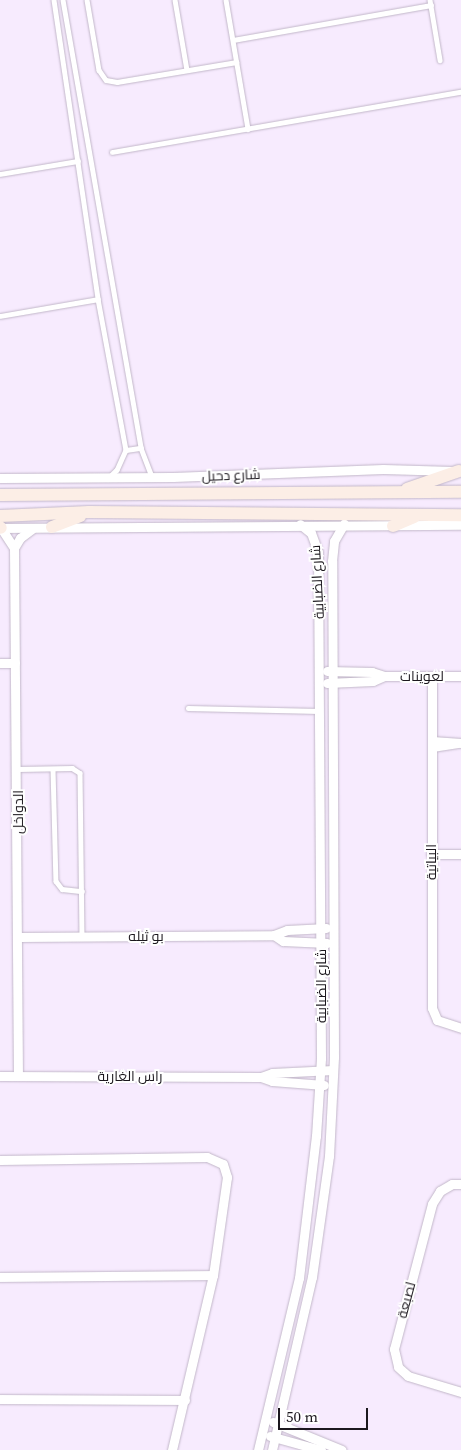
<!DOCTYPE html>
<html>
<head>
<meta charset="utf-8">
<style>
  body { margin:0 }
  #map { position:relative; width:461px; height:1450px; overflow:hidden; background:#f7ebfe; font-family:"Source Serif 4",Cairo,serif }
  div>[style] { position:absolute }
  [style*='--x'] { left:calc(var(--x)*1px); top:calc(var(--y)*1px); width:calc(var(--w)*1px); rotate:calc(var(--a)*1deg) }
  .roads { filter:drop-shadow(0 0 1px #c2b7c9) drop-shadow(0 0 1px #c2b7c9) }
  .service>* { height:4.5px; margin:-2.25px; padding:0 2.25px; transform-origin:2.25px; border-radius:2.25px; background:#fff }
  .minor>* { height:9px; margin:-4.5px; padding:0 4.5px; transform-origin:4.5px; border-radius:4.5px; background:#fff }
  .secondary>* { height:12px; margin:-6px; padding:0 6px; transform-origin:6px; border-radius:6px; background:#fceee6 }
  span { translate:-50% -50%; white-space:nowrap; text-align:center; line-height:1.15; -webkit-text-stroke:4px #fff; paint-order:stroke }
  .street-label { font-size:14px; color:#1c181e }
  .scale { position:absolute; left:278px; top:1408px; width:90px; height:22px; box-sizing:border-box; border:2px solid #1c181e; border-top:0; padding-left:6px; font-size:15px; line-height:18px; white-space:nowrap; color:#1c181e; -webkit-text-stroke:4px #fff; paint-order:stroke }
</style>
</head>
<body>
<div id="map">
  <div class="roads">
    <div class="service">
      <i style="--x:54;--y:0;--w:302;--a:81.6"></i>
      <i style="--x:98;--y:299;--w:154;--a:79.5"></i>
      <i style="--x:126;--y:450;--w:22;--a:114"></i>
      <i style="--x:117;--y:470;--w:8;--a:135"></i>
      <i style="--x:63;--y:0;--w:455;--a:80.1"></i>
      <i style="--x:141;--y:448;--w:31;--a:69"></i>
      <i style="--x:87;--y:0;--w:71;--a:80.3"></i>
      <i style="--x:99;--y:70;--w:12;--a:55"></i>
      <i style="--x:106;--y:80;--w:11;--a:10"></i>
      <i style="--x:117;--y:82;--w:121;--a:-9.5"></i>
      <i style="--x:175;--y:0;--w:71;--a:80.3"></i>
      <i style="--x:226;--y:0;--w:131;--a:80.3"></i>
      <i style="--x:430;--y:0;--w:61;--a:80.5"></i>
      <i style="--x:233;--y:40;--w:201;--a:-10"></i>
      <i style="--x:112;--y:152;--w:354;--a:-9.8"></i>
      <i style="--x:0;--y:174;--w:79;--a:-9.5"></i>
      <i style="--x:0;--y:316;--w:99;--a:-9.8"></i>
      <i style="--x:126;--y:450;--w:15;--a:-8"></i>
      <i style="--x:188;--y:708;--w:131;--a:1.3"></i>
      <i style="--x:18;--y:769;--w:54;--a:-1.1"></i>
      <i style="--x:72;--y:768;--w:9;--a:32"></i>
      <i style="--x:80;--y:773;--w:164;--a:89.3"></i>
      <i style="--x:53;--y:769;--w:112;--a:88.5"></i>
      <i style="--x:56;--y:881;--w:10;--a:53"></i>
      <i style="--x:62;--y:889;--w:20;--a:6"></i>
    </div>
    <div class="minor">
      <i style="--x:0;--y:478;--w:173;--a:-0.3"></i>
      <i style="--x:173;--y:477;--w:210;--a:-2.2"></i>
      <i style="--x:383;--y:469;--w:70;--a:1.6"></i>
      <i style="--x:0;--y:528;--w:461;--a:-0.4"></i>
      <i style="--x:1;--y:528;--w:24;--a:57"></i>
      <i style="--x:14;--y:548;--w:528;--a:89.57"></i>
      <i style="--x:14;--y:548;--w:12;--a:-59"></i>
      <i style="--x:20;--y:538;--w:15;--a:-37"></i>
      <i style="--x:0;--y:663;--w:15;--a:0"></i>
      <i style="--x:327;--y:671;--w:45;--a:1.3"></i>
      <i style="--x:372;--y:672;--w:13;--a:18"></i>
      <i style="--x:384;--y:676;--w:77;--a:0"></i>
      <i style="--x:432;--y:676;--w:332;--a:90"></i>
      <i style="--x:432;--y:1008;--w:13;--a:67"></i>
      <i style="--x:437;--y:1020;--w:25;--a:18"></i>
      <i style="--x:327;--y:683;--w:46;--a:-2.5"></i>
      <i style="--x:373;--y:681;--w:12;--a:-24"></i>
      <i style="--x:432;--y:741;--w:29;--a:4"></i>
      <i style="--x:432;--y:747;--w:26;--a:-9"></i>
      <i style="--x:431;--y:854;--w:30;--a:0"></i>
      <i style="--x:274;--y:935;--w:11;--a:34"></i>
      <i style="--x:283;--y:941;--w:44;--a:2.6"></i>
      <i style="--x:18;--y:937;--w:256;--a:-0.4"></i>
      <i style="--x:274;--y:935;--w:14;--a:-21"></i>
      <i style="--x:287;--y:930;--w:39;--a:-3"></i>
      <i style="--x:0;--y:1076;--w:261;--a:0.2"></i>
      <i style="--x:261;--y:1077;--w:12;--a:-20"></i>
      <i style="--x:272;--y:1073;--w:61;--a:-2.8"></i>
      <i style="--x:261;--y:1077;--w:12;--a:20"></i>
      <i style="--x:272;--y:1081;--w:52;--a:4.4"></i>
      <i style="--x:0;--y:1160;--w:207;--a:-0.8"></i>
      <i style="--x:207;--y:1157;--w:17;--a:24"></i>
      <i style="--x:223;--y:1164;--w:14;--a:73"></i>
      <i style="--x:227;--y:1177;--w:99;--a:98.1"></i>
      <i style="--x:213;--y:1275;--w:180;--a:103.2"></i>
      <i style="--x:461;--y:1184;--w:9;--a:180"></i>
      <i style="--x:452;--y:1184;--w:14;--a:150"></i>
      <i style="--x:440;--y:1191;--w:15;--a:122"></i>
      <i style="--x:432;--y:1204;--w:150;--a:104.7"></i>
      <i style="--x:394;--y:1349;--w:18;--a:77"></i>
      <i style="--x:398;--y:1367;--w:13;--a:42"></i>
      <i style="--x:408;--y:1376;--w:55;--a:16.8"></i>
      <i style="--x:0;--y:1277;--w:213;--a:-0.5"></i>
      <i style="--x:0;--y:1399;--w:185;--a:0.3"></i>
      <i style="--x:273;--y:1422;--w:74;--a:22.1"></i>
      <i style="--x:270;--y:1436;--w:53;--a:15.4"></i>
      <i style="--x:258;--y:1450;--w:177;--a:-76.6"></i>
      <i style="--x:299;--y:1278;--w:143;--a:-83.2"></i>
      <i style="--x:316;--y:1136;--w:78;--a:-86.3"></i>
      <i style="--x:321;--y:1058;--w:506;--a:-90.34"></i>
      <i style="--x:318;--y:552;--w:20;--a:-110"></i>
      <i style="--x:311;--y:533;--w:14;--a:-141"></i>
      <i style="--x:272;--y:1450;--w:178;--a:-77"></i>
      <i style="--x:312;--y:1277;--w:122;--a:-82"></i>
      <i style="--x:329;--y:1156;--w:99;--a:-87.1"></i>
      <i style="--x:334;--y:1057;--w:496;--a:-90.2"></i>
      <i style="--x:332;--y:561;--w:20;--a:-84"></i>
      <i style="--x:334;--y:541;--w:20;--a:-60"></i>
    </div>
    <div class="secondary">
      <i style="--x:407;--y:489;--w:55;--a:-19.1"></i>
      <i style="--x:0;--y:495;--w:461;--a:-0.4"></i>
      <i style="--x:0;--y:516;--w:89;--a:-2.6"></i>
      <i style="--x:89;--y:512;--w:372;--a:0.5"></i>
      <i style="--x:393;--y:526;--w:23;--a:-23"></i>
      <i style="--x:0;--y:527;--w:1;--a:45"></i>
      <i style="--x:52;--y:527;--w:30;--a:-21"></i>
    </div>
  </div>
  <div class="street-label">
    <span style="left:231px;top:475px;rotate:-2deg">شارع دحيل</span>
    <span style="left:317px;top:582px;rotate:-93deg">شارع الضبابية</span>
    <span style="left:422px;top:676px">لعوينات</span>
    <span style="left:18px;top:812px;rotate:-90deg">الدواخل</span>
    <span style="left:431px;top:862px;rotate:-90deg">البياتية</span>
    <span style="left:146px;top:936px">بو ثيله</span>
    <span style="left:321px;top:986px;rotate:-90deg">شارع الضبابية</span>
    <span style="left:130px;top:1076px">راس الغارية</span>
    <span style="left:406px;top:1300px;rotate:-75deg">لصبعة</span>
  </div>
  <div class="scale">50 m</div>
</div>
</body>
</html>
